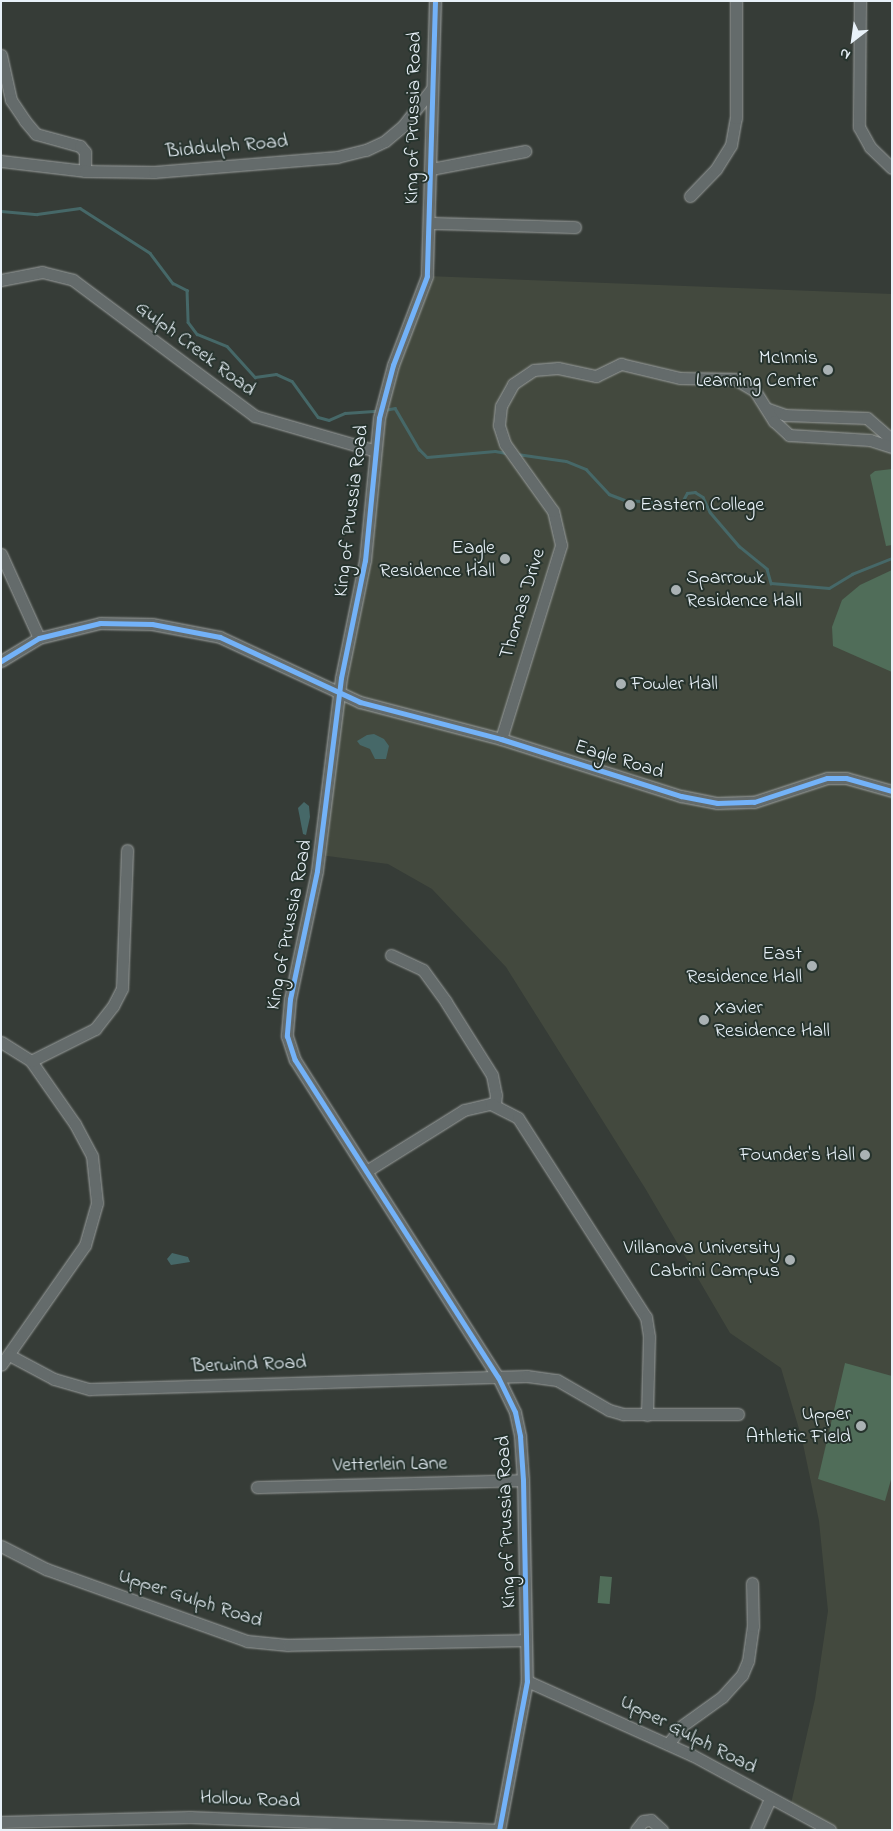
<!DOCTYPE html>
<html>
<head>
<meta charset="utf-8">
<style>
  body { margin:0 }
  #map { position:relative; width:893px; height:1831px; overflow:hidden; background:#363c37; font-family:"Indie Flower",sans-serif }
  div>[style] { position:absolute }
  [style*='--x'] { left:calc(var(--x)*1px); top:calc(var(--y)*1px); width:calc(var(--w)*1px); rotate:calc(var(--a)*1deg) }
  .built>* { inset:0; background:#43493e }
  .green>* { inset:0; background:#506d59; transform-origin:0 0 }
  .water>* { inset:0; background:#466868 }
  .stream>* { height:2.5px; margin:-1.25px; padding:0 1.25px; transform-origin:1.25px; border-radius:1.25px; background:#466868 }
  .roads { filter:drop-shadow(0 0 1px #9b9f9e) drop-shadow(0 0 1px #9b9f9e) }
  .minor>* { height:11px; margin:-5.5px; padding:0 5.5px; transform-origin:5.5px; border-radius:5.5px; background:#646b6b }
  .cycleway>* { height:5px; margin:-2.5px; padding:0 2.5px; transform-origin:2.5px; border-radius:2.5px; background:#73b2f8 }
  .dots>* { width:14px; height:14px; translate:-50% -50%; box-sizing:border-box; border:2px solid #26332d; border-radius:50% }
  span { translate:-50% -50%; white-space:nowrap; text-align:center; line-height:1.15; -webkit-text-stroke:4px #26332d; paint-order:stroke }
  .street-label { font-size:20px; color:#e8f1f8 }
  .poi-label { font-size:20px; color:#e8f1f8 }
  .right { translate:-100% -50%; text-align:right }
  .left { translate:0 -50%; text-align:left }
  .frame { position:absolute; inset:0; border:2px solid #e8f1f8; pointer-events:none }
  .north { position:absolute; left:828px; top:15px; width:50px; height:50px; -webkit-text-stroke:4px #26332d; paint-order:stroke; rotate:210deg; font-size:14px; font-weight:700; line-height:20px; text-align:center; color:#e8f1f8 }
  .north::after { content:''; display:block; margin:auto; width:18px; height:22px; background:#e8f1f8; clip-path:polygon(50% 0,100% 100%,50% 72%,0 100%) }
</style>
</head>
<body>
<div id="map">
  <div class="built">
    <i style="clip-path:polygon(427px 276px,892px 294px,892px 1830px,831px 1830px,790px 1808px,815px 1699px,828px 1611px,819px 1521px,802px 1439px,781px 1368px,730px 1333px,645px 1188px,506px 967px,432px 889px,388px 864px,320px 855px,365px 560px,379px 418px)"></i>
  </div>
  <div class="green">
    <i style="clip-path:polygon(892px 469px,892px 545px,886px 546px,870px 475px,875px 471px)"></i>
    <i style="clip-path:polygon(892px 570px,892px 672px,833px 646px,832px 627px,842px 600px,860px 585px)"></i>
    <i style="clip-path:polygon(845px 1363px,892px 1376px,892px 1476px,885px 1501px,818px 1479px)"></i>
    <i style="left:600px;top:1576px;width:12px;height:27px;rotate:5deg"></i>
  </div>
  <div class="water">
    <i style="clip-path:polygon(367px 735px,374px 734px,384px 739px,389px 746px,386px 759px,375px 759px,370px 749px,360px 745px,357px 741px)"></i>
    <i style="clip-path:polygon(304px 802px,309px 806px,310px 817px,306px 835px,303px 834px,298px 808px)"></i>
    <i style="clip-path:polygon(172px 1253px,188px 1257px,190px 1262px,171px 1265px,167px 1259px)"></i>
  </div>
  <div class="stream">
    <i style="--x:1;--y:211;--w:36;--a:5"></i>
    <i style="--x:37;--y:214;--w:43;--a:-7.9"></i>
    <i style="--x:80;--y:208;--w:83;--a:32.7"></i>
    <i style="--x:150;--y:253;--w:38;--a:53"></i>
    <i style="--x:173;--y:283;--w:16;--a:27"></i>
    <i style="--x:187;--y:290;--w:32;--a:88"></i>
    <i style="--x:188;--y:322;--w:15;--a:53"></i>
    <i style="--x:197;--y:334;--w:32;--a:22"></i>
    <i style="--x:227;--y:346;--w:42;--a:47.9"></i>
    <i style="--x:255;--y:377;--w:21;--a:-8"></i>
    <i style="--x:276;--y:374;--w:17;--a:24"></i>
    <i style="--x:292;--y:381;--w:44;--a:54.2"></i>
    <i style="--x:318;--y:417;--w:11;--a:15"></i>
    <i style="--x:329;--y:420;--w:17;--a:-24"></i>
    <i style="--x:345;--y:413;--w:32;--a:-4"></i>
    <i style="--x:384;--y:410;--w:11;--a:-10"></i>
    <i style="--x:395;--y:408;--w:48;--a:59.7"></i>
    <i style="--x:419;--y:449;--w:11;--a:45"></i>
    <i style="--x:427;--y:457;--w:68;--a:-5"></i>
    <i style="--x:495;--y:451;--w:11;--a:10"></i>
    <i style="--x:517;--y:454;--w:49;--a:8.1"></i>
    <i style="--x:566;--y:461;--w:22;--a:22"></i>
    <i style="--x:586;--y:469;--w:34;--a:47"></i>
    <i style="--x:609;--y:494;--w:17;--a:21"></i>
    <i style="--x:625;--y:500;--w:26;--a:4"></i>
    <i style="--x:651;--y:502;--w:23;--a:15"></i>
    <i style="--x:673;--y:508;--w:11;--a:-34"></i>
    <i style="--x:682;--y:502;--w:10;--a:-61"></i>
    <i style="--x:687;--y:493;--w:8;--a:-7"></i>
    <i style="--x:695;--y:492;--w:9;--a:32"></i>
    <i style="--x:703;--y:497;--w:17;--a:65"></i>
    <i style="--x:710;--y:512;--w:45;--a:49.5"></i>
    <i style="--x:739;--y:546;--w:36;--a:39"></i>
    <i style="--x:767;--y:569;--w:15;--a:74"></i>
    <i style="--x:771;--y:583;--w:58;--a:4.9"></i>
    <i style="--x:829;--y:588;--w:27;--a:-31"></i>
    <i style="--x:852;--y:574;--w:43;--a:-21.8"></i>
  </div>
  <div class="roads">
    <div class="minor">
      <i style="--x:435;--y:1;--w:275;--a:91.7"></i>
      <i style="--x:427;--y:276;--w:95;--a:110.9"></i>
      <i style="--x:393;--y:365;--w:55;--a:104.8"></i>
      <i style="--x:379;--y:418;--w:143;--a:95.6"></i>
      <i style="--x:365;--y:560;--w:120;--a:101.5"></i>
      <i style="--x:341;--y:678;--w:194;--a:97.1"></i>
      <i style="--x:317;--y:871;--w:131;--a:101.9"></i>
      <i style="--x:290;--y:999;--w:37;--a:95"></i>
      <i style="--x:287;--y:1036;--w:25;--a:72"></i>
      <i style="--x:295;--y:1060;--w:376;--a:57.4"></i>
      <i style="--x:498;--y:1377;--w:39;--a:64"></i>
      <i style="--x:515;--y:1412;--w:25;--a:78"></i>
      <i style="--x:520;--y:1436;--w:44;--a:86.1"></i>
      <i style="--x:523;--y:1480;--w:201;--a:88.9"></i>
      <i style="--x:527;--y:1681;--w:152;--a:100.6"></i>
      <i style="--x:860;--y:1;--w:126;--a:90.5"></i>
      <i style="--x:859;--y:127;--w:23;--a:61"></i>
      <i style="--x:870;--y:147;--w:30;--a:44"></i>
      <i style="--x:1;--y:55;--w:46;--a:77.5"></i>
      <i style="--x:11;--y:100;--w:25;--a:56"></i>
      <i style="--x:25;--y:121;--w:17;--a:50"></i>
      <i style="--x:36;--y:134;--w:46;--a:15.3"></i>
      <i style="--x:80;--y:146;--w:8;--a:50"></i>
      <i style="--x:85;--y:152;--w:19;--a:90"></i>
      <i style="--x:1;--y:161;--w:85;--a:6.8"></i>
      <i style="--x:85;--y:171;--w:69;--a:0.8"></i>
      <i style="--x:154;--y:172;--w:184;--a:-4.7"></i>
      <i style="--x:337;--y:157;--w:30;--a:-14"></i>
      <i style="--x:366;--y:150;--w:21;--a:-25"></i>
      <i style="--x:385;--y:141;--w:23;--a:-40"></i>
      <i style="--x:403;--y:126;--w:46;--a:-52.1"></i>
      <i style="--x:431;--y:169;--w:96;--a:-10.8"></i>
      <i style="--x:690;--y:196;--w:37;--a:-46"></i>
      <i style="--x:716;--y:169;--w:28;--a:-58"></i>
      <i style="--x:731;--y:145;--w:27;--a:-80"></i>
      <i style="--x:736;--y:118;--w:117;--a:-90"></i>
      <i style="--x:431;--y:223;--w:144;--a:1.6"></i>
      <i style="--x:1;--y:280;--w:42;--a:-11"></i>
      <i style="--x:42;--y:272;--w:32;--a:14"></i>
      <i style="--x:73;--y:280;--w:227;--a:36.8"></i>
      <i style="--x:255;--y:416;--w:123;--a:16.1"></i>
      <i style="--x:768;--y:409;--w:18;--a:19"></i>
      <i style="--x:785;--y:415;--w:82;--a:2.1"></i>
      <i style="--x:867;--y:418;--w:33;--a:41"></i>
      <i style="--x:1;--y:554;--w:92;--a:65.7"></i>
      <i style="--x:1;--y:661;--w:44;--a:-31.2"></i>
      <i style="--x:39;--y:638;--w:63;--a:-13.8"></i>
      <i style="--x:100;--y:623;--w:52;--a:1.1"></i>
      <i style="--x:152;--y:624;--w:69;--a:10.8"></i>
      <i style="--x:220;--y:637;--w:154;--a:24.9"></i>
      <i style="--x:360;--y:702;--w:146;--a:14.7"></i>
      <i style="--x:501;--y:739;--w:189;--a:17.6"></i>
      <i style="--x:681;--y:796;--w:37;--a:11"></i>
      <i style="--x:717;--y:803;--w:37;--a:-2"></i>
      <i style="--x:754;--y:802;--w:77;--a:-18.2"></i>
      <i style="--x:827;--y:778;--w:19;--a:0"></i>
      <i style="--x:846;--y:778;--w:48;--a:15.8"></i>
      <i style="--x:501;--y:739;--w:203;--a:-72.8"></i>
      <i style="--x:561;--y:545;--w:35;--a:-103"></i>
      <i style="--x:553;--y:511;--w:82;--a:-125.6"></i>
      <i style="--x:505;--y:444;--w:20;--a:-108"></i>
      <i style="--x:499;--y:425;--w:19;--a:-84"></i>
      <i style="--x:501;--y:406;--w:25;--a:-61"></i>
      <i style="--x:513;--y:384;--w:25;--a:-34"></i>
      <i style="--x:534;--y:370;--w:24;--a:-5"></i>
      <i style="--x:558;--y:368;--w:39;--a:12"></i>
      <i style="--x:596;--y:376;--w:28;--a:-26"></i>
      <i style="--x:621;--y:364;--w:61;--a:13.3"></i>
      <i style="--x:680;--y:378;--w:55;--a:1"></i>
      <i style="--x:735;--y:379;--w:23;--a:31"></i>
      <i style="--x:755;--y:391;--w:36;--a:58"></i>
      <i style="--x:774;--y:421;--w:21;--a:43"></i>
      <i style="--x:789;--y:435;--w:81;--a:3.5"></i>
      <i style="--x:870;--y:440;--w:23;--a:18"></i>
      <i style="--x:391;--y:955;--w:35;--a:25"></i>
      <i style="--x:423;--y:970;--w:39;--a:54"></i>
      <i style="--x:446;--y:1002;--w:86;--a:57.8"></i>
      <i style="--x:492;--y:1075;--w:20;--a:79"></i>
      <i style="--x:496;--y:1095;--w:10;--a:96"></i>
      <i style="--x:1;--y:1042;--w:36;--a:32"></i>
      <i style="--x:31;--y:1061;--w:77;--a:55.1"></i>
      <i style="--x:75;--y:1124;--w:36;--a:62"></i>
      <i style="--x:92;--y:1156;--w:47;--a:83.9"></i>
      <i style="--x:97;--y:1203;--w:44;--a:105.9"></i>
      <i style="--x:85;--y:1245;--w:146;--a:125"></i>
      <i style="--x:31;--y:1061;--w:72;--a:-26.6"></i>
      <i style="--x:95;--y:1029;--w:29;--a:-52"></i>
      <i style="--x:113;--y:1006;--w:20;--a:-63"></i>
      <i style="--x:122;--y:988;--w:138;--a:-87.9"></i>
      <i style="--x:368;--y:1170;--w:113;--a:-32"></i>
      <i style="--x:464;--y:1110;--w:28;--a:-13"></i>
      <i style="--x:491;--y:1104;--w:30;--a:27"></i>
      <i style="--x:518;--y:1118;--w:237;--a:57.3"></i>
      <i style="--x:646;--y:1317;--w:20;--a:81"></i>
      <i style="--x:649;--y:1337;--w:78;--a:91.5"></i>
      <i style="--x:9;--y:1355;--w:51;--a:28.1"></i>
      <i style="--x:54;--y:1379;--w:37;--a:16"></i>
      <i style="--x:90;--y:1389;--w:437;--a:-1.7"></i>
      <i style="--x:527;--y:1376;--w:30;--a:8"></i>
      <i style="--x:557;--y:1380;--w:60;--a:30"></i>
      <i style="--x:609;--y:1410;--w:15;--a:16"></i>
      <i style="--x:623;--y:1414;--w:115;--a:0"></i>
      <i style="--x:257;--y:1487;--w:266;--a:-1.5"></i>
      <i style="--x:1;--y:1546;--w:51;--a:27.1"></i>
      <i style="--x:46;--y:1569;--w:214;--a:19.7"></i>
      <i style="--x:247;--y:1641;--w:41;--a:5.6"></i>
      <i style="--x:288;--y:1645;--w:238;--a:-1.2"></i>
      <i style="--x:527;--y:1681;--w:181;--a:24.2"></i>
      <i style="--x:692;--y:1755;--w:157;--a:28.5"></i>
      <i style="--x:668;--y:1744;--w:24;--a:-52"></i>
      <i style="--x:683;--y:1725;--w:48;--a:-35.7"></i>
      <i style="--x:722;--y:1697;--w:30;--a:-48"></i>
      <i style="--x:742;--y:1675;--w:15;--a:-67"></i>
      <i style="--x:748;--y:1661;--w:35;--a:-82"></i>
      <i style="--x:753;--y:1626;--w:43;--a:-91.3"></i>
      <i style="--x:1;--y:1822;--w:189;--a:-1.5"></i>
      <i style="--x:190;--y:1817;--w:307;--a:2.4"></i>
      <i style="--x:636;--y:1830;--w:11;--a:-52"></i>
      <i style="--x:643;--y:1821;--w:8;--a:-7"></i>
      <i style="--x:651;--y:1820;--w:15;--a:42"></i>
      <i style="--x:756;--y:1830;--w:35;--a:-66"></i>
    </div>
  </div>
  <div class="cycleway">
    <i style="--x:435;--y:1;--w:275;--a:91.7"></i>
    <i style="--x:427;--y:276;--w:95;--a:110.9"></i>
    <i style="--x:393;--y:365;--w:55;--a:104.8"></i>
    <i style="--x:379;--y:418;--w:143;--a:95.6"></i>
    <i style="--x:365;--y:560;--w:120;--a:101.5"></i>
    <i style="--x:341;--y:678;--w:194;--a:97.1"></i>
    <i style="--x:317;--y:871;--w:131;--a:101.9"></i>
    <i style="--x:290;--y:999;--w:37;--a:95"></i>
    <i style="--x:287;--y:1036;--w:25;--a:72"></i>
    <i style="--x:295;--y:1060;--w:376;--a:57.4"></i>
    <i style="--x:498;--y:1377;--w:39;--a:64"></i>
    <i style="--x:515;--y:1412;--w:25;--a:78"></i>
    <i style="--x:520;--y:1436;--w:44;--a:86.1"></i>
    <i style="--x:523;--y:1480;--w:201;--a:88.9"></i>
    <i style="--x:527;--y:1681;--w:152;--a:100.6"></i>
    <i style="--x:1;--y:661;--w:44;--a:-31.2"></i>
    <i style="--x:39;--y:638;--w:63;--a:-13.8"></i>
    <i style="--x:100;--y:623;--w:52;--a:1.1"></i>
    <i style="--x:152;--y:624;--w:69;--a:10.8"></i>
    <i style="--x:220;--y:637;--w:154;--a:24.9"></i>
    <i style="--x:360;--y:702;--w:146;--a:14.7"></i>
    <i style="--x:501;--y:739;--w:189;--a:17.6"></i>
    <i style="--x:681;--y:796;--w:37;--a:11"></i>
    <i style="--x:717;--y:803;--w:37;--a:-2"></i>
    <i style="--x:754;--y:802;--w:77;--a:-18.2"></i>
    <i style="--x:827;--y:778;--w:19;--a:0"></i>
    <i style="--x:846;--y:778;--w:48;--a:15.8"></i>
  </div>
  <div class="dots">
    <i style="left:828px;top:370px;background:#aab2b4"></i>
    <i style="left:630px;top:505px;background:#aab2b4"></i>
    <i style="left:505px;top:559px;background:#aab2b4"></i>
    <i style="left:676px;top:590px;background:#aab2b4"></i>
    <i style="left:621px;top:684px;background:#aab2b4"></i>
    <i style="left:812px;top:966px;background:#aab2b4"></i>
    <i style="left:704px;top:1020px;background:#aab2b4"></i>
    <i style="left:865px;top:1155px;background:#aab2b4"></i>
    <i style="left:790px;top:1260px;background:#aab2b4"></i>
    <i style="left:861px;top:1426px;background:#aab2b4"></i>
  </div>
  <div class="street-label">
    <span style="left:414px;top:118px;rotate:-89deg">King of Prussia Road</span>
    <span style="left:227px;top:147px;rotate:-5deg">Biddulph Road</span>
    <span style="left:195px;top:349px;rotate:37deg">Gulph Creek Road</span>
    <span style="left:352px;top:511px;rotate:-83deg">King of Prussia Road</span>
    <span style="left:523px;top:604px;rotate:-73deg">Thomas Drive</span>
    <span style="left:619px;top:760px;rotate:17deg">Eagle Road</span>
    <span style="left:290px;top:925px;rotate:-79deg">King of Prussia Road</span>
    <span style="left:249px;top:1365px;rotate:-2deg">Berwind Road</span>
    <span style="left:390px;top:1465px;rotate:-1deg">Vetterlein Lane</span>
    <span style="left:507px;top:1522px;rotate:-92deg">King of Prussia Road</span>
    <span style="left:190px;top:1599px;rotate:18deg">Upper Gulph Road</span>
    <span style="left:688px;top:1735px;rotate:27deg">Upper Gulph Road</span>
    <span style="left:250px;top:1800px;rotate:2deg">Hollow Road</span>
  </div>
  <div class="poi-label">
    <span class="right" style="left:818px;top:370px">McInnis<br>Learning Center</span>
    <span class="left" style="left:640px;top:505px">Eastern College</span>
    <span class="right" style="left:495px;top:560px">Eagle<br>Residence Hall</span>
    <span class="left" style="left:686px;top:590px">Sparrowk<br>Residence Hall</span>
    <span class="left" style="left:631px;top:684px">Fowler Hall</span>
    <span class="right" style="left:802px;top:966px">East<br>Residence Hall</span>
    <span class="left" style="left:714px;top:1020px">Xavier<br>Residence Hall</span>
    <span class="right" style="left:855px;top:1155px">Founder's Hall</span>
    <span class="right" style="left:780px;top:1260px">Villanova University<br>Cabrini Campus</span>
    <span class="right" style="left:851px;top:1426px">Upper<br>Athletic Field</span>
  </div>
  <div class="frame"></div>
  <div class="north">N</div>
</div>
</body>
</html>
